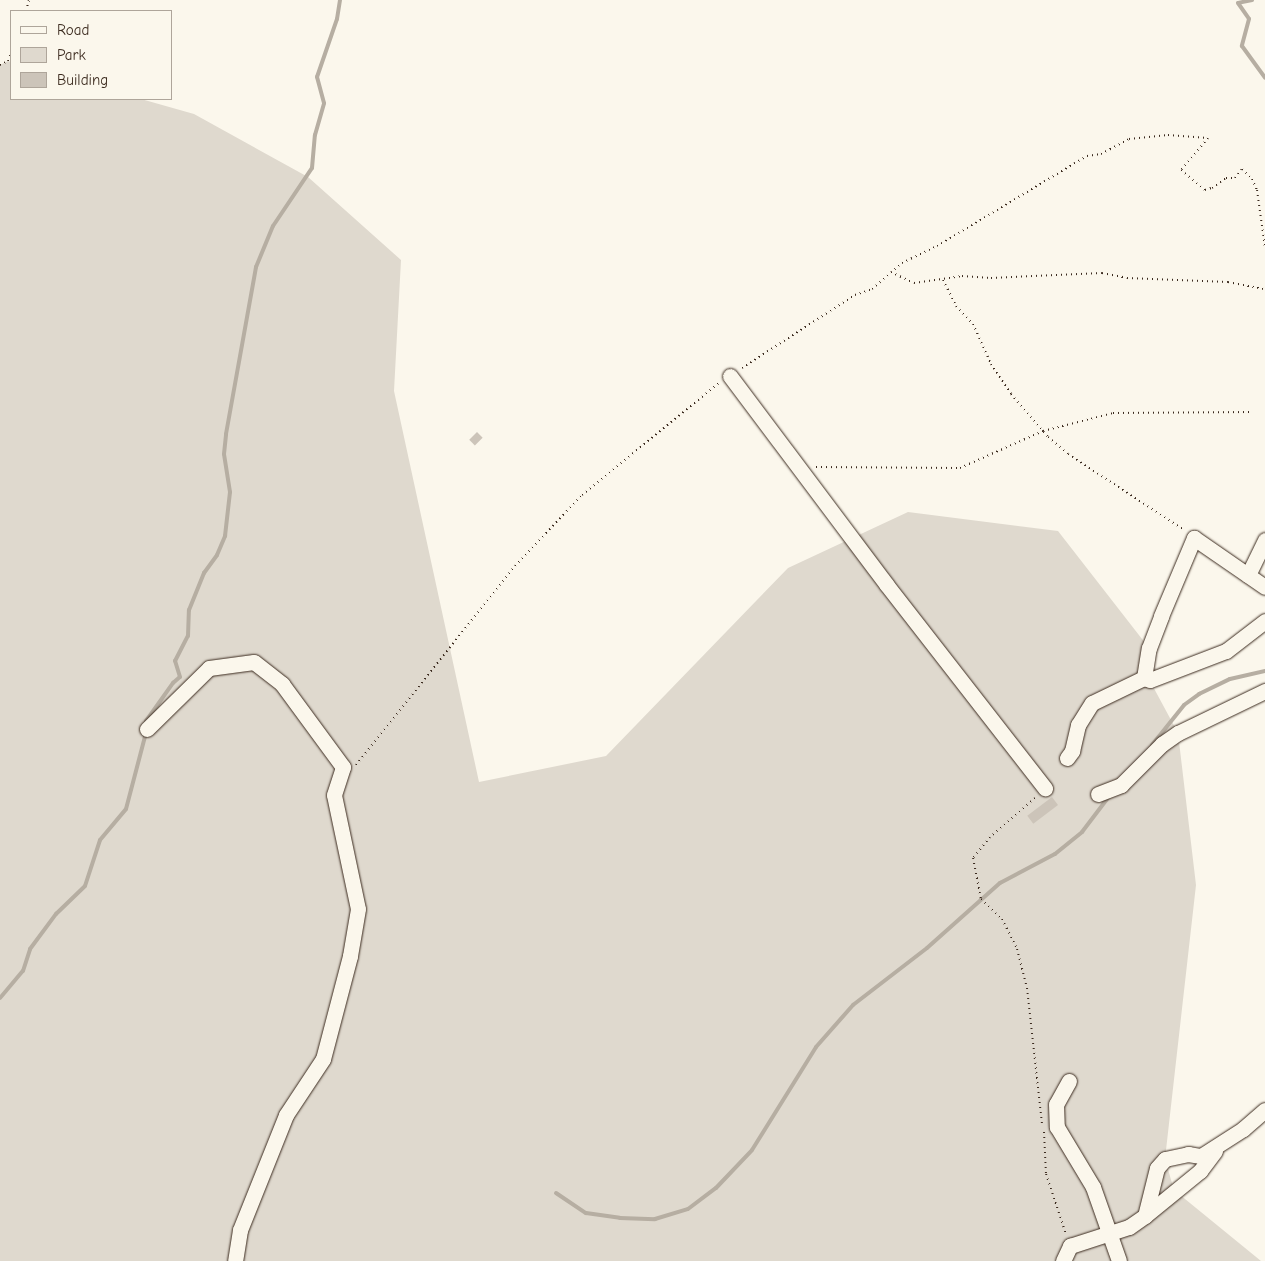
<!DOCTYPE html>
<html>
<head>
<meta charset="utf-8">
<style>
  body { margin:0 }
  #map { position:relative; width:1265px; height:1261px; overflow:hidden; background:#fbf7ec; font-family:"Comic Neue",sans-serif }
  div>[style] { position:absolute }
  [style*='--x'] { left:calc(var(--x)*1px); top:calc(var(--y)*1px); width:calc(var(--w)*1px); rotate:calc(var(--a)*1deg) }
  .green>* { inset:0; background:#dfd9ce }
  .stream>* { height:4px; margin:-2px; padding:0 2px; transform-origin:2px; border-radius:2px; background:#b6aea2 }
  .building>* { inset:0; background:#ccc4b9; transform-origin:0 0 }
  .path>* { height:2px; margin-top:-1px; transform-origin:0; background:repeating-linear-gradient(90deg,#3b2a1e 0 1px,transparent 0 5px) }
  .roads { filter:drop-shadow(0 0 1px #3b2a1e) drop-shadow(0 0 1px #3b2a1e) }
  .minor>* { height:15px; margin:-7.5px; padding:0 7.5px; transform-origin:7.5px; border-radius:7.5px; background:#fbf7ec }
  span { translate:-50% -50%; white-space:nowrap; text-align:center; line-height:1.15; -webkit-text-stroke:4px #fbf7ec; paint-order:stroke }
  .legend { position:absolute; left:10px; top:10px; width:162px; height:90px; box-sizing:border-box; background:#fbf7ec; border:1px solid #aea59a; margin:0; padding:6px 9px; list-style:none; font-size:15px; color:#3b2a1e }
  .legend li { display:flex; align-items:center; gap:10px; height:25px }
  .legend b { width:25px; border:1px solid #aea59a }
</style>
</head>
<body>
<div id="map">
  <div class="green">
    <i style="clip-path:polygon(8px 61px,11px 62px,11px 99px,141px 99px,194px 114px,308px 177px,401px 260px,394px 391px,479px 782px,606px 756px,788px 568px,908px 512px,1058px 531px,1149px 648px,1150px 681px,1178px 733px,1196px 885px,1165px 1159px,1174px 1190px,1261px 1261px,0 1261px,0 65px)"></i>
  </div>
  <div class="stream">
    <i style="--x:1252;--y:0;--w:14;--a:168"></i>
    <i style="--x:1238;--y:3;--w:19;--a:55"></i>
    <i style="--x:1249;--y:19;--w:28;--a:105"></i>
    <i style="--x:1242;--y:46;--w:39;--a:54"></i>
    <i style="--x:146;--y:721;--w:47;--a:-54.6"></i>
    <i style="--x:173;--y:683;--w:9;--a:-41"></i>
    <i style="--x:180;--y:677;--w:17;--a:-107"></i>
    <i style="--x:175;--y:661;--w:28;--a:-63"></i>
    <i style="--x:188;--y:636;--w:26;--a:-88"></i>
    <i style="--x:189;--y:610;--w:40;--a:-68"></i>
    <i style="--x:204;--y:573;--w:22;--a:-54"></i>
    <i style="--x:217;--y:555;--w:21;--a:-67"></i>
    <i style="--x:225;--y:536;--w:44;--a:-83.5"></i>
    <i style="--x:230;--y:492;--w:38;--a:-99"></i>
    <i style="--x:224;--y:454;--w:20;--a:-84"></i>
    <i style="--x:226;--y:434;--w:170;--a:-79.8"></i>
    <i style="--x:256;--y:267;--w:44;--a:-67.5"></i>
    <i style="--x:273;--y:226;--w:70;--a:-56.1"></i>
    <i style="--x:312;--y:168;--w:33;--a:-85"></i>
    <i style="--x:315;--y:135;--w:33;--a:-74"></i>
    <i style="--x:324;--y:103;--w:27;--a:-105"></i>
    <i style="--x:317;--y:77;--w:61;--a:-71"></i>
    <i style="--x:337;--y:19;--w:19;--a:-81"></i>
    <i style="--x:1152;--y:745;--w:51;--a:-51.3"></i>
    <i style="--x:1184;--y:705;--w:19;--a:-36"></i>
    <i style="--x:1199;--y:694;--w:34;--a:-26"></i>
    <i style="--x:1230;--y:679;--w:36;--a:-13"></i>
    <i style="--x:0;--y:998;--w:35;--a:-50"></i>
    <i style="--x:23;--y:971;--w:23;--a:-72"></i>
    <i style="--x:30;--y:949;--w:44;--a:-53.4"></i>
    <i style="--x:56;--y:914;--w:40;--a:-44"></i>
    <i style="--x:85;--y:886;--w:48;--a:-71.9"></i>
    <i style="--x:100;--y:840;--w:40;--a:-50"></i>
    <i style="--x:126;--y:809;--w:79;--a:-75.3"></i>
    <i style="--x:556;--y:1193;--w:36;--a:34"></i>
    <i style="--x:586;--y:1213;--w:34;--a:8"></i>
    <i style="--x:620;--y:1218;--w:35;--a:2"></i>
    <i style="--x:655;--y:1219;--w:34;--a:-17"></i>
    <i style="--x:688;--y:1209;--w:35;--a:-37"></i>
    <i style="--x:716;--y:1188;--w:52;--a:-46.5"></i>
    <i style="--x:752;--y:1150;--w:121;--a:-58.1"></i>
    <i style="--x:816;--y:1047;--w:56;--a:-48.6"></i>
    <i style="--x:853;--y:1005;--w:93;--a:-37.6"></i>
    <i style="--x:927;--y:948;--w:98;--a:-41.7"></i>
    <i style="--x:1000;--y:883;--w:62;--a:-27.8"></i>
    <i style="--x:1055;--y:854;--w:35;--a:-39"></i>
    <i style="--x:1082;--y:832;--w:48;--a:-52.7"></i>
  </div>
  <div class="building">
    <i style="left:477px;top:432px;width:8px;height:11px;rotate:45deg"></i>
    <i style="left:1052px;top:797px;width:10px;height:31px;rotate:53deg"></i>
  </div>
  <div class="path">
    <i style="--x:26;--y:11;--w:11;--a:-75"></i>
    <i style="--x:0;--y:65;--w:9;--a:-27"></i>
    <i style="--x:8;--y:61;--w:9;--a:-69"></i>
    <i style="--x:1208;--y:138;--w:42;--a:130.2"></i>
    <i style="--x:1181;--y:170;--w:31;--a:40"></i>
    <i style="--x:1205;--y:190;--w:7;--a:-16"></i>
    <i style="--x:1212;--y:188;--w:17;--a:-36"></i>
    <i style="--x:1226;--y:178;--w:9;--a:0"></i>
    <i style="--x:1235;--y:178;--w:11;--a:-52"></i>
    <i style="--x:1242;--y:169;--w:14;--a:45"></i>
    <i style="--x:1252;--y:179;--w:12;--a:66"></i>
    <i style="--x:1257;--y:190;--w:59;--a:82.1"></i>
    <i style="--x:891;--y:272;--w:25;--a:26"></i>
    <i style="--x:914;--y:283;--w:49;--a:-8.3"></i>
    <i style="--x:962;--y:276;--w:29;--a:4"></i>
    <i style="--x:991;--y:278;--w:111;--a:-2.6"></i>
    <i style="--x:1102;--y:273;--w:25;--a:11"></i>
    <i style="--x:1127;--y:278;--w:101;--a:2.3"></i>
    <i style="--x:1228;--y:282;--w:38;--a:11"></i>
    <i style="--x:943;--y:280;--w:29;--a:63"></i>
    <i style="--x:956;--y:306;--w:25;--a:47"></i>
    <i style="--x:973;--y:324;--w:44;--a:65.8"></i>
    <i style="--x:991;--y:364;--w:36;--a:56"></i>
    <i style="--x:1011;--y:394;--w:57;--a:49.3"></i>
    <i style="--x:1048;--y:437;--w:26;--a:40"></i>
    <i style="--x:1068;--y:454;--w:139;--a:33.2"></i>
    <i style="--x:742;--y:368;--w:135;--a:-32.9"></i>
    <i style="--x:855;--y:295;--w:18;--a:-19"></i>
    <i style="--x:872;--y:289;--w:40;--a:-41"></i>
    <i style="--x:902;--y:263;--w:39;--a:-26"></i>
    <i style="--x:937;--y:246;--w:175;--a:-31"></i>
    <i style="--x:1087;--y:156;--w:14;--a:-8"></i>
    <i style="--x:1101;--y:154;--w:32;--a:-28"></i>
    <i style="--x:1129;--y:139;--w:39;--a:-6"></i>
    <i style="--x:1168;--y:135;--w:40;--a:4.3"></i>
    <i style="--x:816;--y:467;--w:144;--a:0.4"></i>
    <i style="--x:960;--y:468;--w:91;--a:-24"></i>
    <i style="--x:1043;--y:431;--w:72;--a:-14.4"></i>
    <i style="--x:1113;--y:413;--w:139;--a:-0.4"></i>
    <i style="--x:356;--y:765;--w:255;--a:-51.4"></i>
    <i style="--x:515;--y:566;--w:98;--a:-46.7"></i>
    <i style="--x:582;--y:495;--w:177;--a:-39.3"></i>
    <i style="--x:1035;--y:798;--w:60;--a:139.1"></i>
    <i style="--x:990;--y:837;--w:27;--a:129"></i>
    <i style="--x:973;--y:858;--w:42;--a:79"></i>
    <i style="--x:981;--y:899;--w:29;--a:44"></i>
    <i style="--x:1002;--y:919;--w:34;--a:63"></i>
    <i style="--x:1017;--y:949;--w:40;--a:75.6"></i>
    <i style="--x:1027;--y:988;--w:136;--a:83.7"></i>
    <i style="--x:1044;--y:1132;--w:42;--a:87.3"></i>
    <i style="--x:1046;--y:1174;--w:63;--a:71.6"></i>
  </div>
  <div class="roads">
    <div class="minor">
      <i style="--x:730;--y:376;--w:260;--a:53.1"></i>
      <i style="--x:886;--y:584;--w:259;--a:52.1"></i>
      <i style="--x:1248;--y:575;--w:39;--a:-64"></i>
      <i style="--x:1144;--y:678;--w:6;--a:18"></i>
      <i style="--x:1150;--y:680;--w:81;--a:-20.9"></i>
      <i style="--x:1226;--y:651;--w:49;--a:-37.6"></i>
      <i style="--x:147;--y:729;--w:87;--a:-44.5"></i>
      <i style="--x:209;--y:668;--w:45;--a:-7.6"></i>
      <i style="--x:254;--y:662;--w:36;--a:38"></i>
      <i style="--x:282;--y:684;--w:103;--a:53.7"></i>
      <i style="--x:343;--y:767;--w:29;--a:108"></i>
      <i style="--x:334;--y:795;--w:116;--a:78.1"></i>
      <i style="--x:358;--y:909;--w:48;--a:99.7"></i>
      <i style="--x:350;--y:956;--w:106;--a:104.7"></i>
      <i style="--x:323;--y:1059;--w:67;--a:123.5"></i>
      <i style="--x:286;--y:1115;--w:124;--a:111.8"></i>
      <i style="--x:240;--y:1230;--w:31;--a:99"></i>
      <i style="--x:1067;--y:758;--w:9;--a:-54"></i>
      <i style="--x:1072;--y:751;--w:27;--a:-77"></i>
      <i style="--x:1078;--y:725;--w:26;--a:-58"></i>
      <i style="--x:1092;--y:703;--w:58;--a:-25.7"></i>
      <i style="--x:1144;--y:678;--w:30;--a:-81"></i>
      <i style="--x:1149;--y:648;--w:34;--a:-69"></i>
      <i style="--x:1161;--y:616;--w:85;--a:-67.1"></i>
      <i style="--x:1194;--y:538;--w:86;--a:34.6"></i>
      <i style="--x:1098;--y:794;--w:25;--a:-21"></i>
      <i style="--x:1121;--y:785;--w:58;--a:-45"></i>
      <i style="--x:1162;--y:744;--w:19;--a:-35"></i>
      <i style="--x:1178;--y:733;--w:97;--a:-25.8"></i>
      <i style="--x:1069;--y:1081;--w:26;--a:119"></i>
      <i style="--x:1056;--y:1104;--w:23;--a:88"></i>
      <i style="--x:1057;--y:1127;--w:70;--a:59"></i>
      <i style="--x:1093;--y:1187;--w:78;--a:70.6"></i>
      <i style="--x:1146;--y:1215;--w:70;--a:-39.2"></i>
      <i style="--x:1200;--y:1171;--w:25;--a:-53"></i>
      <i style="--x:1063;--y:1261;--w:17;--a:-65"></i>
      <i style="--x:1070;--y:1246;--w:62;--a:-17.9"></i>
      <i style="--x:1129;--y:1227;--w:19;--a:-35"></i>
      <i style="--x:1145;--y:1216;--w:49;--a:-76"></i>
      <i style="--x:1157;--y:1168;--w:12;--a:-48"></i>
      <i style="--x:1165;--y:1159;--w:24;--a:-12"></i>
      <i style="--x:1188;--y:1154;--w:13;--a:9"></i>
      <i style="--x:1201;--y:1156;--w:50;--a:-32.7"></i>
      <i style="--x:1243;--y:1129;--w:29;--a:-41"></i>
    </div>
  </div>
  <ul class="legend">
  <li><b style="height:6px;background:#fbf7ec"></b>Road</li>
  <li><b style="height:14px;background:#dfd9ce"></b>Park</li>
  <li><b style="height:14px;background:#ccc4b9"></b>Building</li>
  </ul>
</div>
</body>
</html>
